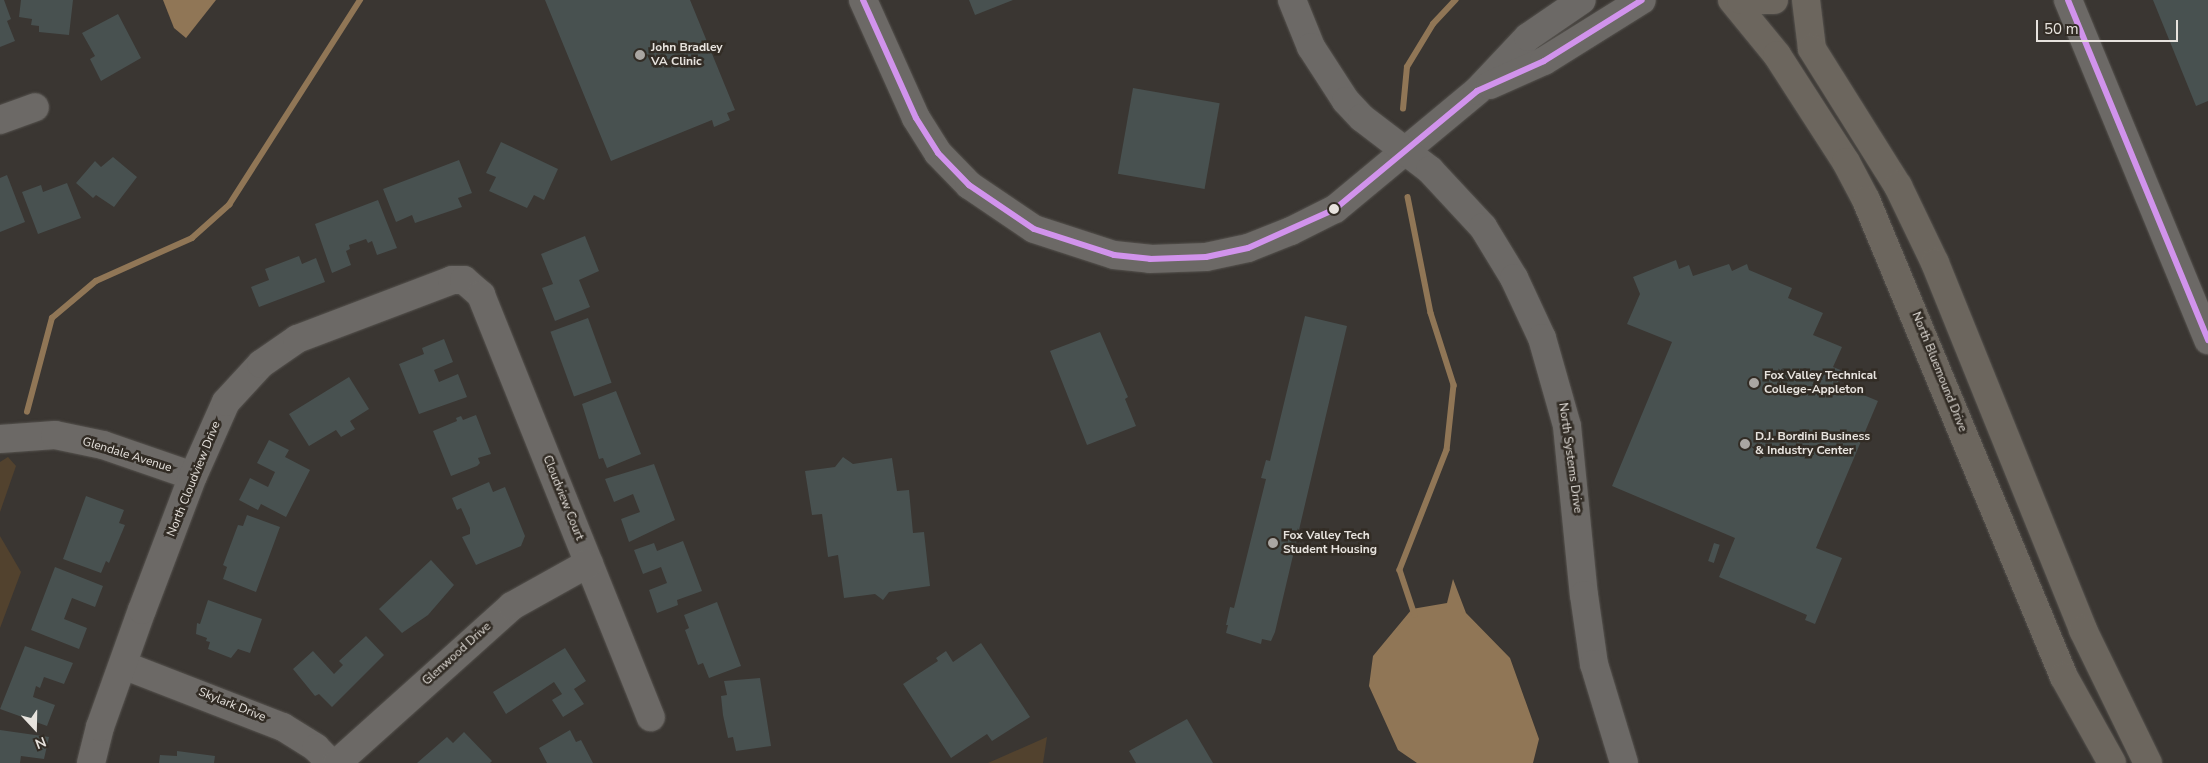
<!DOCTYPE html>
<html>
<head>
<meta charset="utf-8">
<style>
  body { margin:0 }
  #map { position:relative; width:2208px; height:763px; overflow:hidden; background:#3a3632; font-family:"Nunito Sans",sans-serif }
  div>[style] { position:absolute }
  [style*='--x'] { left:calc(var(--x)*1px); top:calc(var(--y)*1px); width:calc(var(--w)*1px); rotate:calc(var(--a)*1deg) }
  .green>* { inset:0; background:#52422e }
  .water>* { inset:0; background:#907656 }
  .stream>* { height:5.5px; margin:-2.75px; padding:0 2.75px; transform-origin:2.75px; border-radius:2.75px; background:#907656 }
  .building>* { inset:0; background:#485150; transform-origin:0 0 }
  .roads { filter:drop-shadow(0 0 1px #55524e) drop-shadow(0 0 1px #55524e) }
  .minor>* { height:28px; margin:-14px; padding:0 14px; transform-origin:14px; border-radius:14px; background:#6c6966 }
  .major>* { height:28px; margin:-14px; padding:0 14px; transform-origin:14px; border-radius:14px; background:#6c665e }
  .bus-1>* { height:6px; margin:-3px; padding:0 3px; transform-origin:3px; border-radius:3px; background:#d193ec }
  .dots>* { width:14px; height:14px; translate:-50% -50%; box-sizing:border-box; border:2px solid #322c25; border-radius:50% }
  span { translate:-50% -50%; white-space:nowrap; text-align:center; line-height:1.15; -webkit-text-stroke:5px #322c25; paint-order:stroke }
  .poi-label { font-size:12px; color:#e7e3de; font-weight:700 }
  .left { translate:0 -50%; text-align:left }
  .street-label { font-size:12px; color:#e7e3de }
  .north { position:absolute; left:10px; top:703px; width:50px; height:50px; -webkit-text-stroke:4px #322c25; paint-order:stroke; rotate:159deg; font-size:14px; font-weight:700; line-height:20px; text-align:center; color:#e7e3de }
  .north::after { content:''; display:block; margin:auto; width:18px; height:22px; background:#e7e3de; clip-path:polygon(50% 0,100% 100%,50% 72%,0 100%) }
  .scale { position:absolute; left:2036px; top:20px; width:142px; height:22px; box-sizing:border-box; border:2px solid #e7e3de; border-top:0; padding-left:6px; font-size:15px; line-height:18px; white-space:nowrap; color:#e7e3de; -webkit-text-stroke:4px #322c25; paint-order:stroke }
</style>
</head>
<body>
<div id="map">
  <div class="green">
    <i style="clip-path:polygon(8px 457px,16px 466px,0 512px,0 462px)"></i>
    <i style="clip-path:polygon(0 536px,21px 572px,0 628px)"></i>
    <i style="clip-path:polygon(1047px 737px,1043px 763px,988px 763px)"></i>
  </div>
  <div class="water">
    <i style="clip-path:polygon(163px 0,216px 0,186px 38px,174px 28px)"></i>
    <i style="clip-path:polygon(1453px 579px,1466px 613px,1510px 658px,1539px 739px,1533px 763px,1417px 763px,1398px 750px,1369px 686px,1373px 656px,1412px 609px,1447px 603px)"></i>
  </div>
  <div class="stream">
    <i style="--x:1403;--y:109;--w:42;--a:-84.6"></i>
    <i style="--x:1407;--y:67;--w:50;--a:-58.8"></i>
    <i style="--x:1433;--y:24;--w:33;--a:-47"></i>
    <i style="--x:1408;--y:197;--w:118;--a:78.8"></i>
    <i style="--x:1431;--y:313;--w:76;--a:72.3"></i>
    <i style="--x:1454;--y:385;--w:65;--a:96.1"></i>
    <i style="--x:1447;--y:450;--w:129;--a:111.4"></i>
    <i style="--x:1400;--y:570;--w:47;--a:71.6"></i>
    <i style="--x:27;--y:412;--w:97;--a:-75.1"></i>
    <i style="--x:52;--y:318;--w:57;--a:-40.1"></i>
    <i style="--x:96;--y:281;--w:105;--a:-24.1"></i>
    <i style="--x:192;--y:238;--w:50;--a:-41.7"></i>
    <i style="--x:229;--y:205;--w:243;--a:-57.4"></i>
  </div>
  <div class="building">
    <i style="clip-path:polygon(0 0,4px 0,11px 19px,7px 21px,15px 41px,0 47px)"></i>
    <i style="clip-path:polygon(21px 0,73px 0,69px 35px,39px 32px,39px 26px,31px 25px,32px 19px,19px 17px)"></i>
    <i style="clip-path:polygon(545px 0,690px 0,735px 110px,727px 113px,730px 120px,714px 127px,712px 120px,611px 161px)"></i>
    <i style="clip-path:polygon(969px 0,1013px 0,975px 15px)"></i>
    <i style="clip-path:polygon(2153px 0,2208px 0,2208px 101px,2196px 106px)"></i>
    <i style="clip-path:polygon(118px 14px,141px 58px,101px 81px,90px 59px,95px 56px,82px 33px)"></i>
    <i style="left:1133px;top:88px;width:88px;height:87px;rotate:10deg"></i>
    <i style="clip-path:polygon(501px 142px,558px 169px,544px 200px,534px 195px,527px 208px,489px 191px,496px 177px,486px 173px)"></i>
    <i style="clip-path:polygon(113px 157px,137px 177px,114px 207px,96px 195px,93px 198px,76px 183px,95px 161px,101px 167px)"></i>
    <i style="clip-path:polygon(459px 160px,472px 193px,458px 198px,462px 207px,415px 223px,412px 215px,396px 222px,383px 189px)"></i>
    <i style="clip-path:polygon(7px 175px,25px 222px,0 232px,0 178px)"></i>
    <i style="clip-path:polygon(67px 183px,81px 218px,38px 234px,22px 192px,41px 185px,43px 192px)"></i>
    <i style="clip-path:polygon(378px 200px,397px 248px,377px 255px,372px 241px,368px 243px,366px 239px,349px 245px,350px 249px,346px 251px,351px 265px,332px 273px,315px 224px)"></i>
    <i style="clip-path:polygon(585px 236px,599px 271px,579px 280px,590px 307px,555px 321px,542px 288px,553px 284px,541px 254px)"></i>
    <i style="clip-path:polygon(299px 256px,302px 264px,316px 258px,325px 282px,259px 307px,251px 287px,269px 280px,265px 269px)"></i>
    <i style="clip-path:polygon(1676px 260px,1679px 269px,1689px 265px,1693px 276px,1729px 264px,1732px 271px,1747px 264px,1749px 270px,1792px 288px,1788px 298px,1823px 313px,1813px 335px,1842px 347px,1833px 367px,1843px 371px,1837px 384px,1878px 401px,1816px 548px,1842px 558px,1815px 624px,1805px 620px,1807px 615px,1719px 577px,1735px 538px,1612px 486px,1672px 342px,1627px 324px,1640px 294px,1633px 277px)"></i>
    <i style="clip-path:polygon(1305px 316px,1347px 326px,1275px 632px,1271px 641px,1262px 639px,1261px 644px,1226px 633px,1228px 625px,1226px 625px,1230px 607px,1234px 608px,1266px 479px,1261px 478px,1266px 460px,1270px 461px)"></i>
    <i style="left:588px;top:318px;width:69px;height:40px;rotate:70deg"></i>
    <i style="clip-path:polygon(1100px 332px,1128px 397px,1125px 399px,1136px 426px,1087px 445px,1050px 351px)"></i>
    <i style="clip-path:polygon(444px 339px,453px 362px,434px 370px,439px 382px,458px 374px,467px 397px,419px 414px,399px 364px,424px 354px,422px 348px)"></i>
    <i style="clip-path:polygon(349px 377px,369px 409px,350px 421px,355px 429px,341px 437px,336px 430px,309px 446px,289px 414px)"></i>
    <i style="clip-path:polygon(616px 391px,641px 454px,607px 468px,603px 458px,599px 459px,582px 404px)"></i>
    <i style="clip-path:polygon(476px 415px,491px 454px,478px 458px,480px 463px,477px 466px,451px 476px,433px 431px,457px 421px,456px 418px,461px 416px,463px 420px)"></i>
    <i style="clip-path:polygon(269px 440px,289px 450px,285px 457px,310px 470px,286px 517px,261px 504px,258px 510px,239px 500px,250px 478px,268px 487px,275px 472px,257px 463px)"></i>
    <i style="clip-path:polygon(843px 457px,853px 464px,892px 458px,897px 491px,909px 490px,913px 533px,924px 532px,930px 586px,889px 592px,883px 600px,875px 594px,844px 598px,838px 555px,828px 557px,822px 514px,812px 515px,805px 471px,835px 467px)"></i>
    <i style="clip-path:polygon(654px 464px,675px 520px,629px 542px,621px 519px,640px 512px,633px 494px,614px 502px,605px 479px)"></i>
    <i style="clip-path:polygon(489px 482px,493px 492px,505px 487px,525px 536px,521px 546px,476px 565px,462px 537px,470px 534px,470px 528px,461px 508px,457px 510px,452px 498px)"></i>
    <i style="clip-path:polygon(86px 496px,124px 510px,119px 523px,125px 525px,109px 563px,106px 561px,101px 573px,63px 559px)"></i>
    <i style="clip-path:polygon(247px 515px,280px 527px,256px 592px,223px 579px,227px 567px,223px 565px,238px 525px,243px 526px)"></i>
    <i style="clip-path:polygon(683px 541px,702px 591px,677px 600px,678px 605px,657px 613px,649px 590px,667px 583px,661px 567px,643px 574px,634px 550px,654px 543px,657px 551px)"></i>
    <i style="left:1714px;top:543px;width:6px;height:19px;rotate:18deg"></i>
    <i style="clip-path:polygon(431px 560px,454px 585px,428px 615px,402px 633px,379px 609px)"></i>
    <i style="clip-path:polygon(55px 567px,103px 586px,95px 607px,72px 598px,64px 619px,87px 628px,79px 649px,31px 630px)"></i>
    <i style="clip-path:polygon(208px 600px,262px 619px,250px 653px,238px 649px,231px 658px,208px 649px,210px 642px,206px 641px,207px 638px,196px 634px,197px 623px,200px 624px)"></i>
    <i style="clip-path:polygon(717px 602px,741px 666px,709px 678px,703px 663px,698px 665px,685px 630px,689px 628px,684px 615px)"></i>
    <i style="clip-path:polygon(366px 636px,384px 655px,332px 707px,319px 694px,315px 696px,293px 669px,313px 651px,334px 674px,343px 665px,339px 661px)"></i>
    <i style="clip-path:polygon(981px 643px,1030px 717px,992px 741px,987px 734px,951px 758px,903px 684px,938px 661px,936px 658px,946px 651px,953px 662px)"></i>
    <i style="clip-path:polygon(25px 646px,73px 663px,64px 684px,44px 677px,40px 688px,36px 686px,33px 697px,55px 705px,47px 726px,0 709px)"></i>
    <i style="clip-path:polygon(565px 648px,586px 681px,574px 689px,584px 704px,563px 717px,552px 700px,562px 694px,554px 682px,506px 714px,493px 692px)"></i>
    <i style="clip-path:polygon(760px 678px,771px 746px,736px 751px,733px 737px,728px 738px,723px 715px,721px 696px,727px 695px,724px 681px)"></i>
    <i style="clip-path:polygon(1187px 719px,1213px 763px,1136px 763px,1129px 751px)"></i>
    <i style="clip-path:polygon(0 730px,49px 737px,44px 759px,21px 756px,20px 763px,0 763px)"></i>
    <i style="clip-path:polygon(570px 730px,576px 742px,581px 740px,593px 763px,547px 763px,539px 748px)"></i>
    <i style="clip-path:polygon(464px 732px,492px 761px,490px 763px,417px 763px,447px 737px,453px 743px)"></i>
    <i style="clip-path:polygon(177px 751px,215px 756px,214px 763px,159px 763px,160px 755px,177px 756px)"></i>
  </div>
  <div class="roads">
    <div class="minor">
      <i style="--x:863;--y:0;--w:129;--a:65.8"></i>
      <i style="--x:916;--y:118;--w:41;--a:57.8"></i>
      <i style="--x:938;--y:153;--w:45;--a:45.9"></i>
      <i style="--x:969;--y:185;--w:78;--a:34.1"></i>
      <i style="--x:1034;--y:229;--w:84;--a:18"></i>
      <i style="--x:1114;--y:255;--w:36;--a:6"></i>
      <i style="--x:1150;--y:259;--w:56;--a:-2"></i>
      <i style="--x:1206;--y:257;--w:43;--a:-12.1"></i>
      <i style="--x:1248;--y:248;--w:46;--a:-21.6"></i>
      <i style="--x:1291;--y:231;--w:49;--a:-26.6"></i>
      <i style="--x:1335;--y:209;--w:185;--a:-39.7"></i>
      <i style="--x:1477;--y:91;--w:74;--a:-46.6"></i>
      <i style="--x:1528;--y:37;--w:65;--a:-34.4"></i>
      <i style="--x:1292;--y:0;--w:51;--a:68"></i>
      <i style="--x:1311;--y:47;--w:64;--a:57.1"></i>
      <i style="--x:1346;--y:101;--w:23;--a:47"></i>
      <i style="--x:1362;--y:118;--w:86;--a:37.4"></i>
      <i style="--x:1430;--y:170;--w:78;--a:47.1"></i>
      <i style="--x:1483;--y:227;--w:60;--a:58.7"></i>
      <i style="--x:1514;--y:278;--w:66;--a:65"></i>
      <i style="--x:1542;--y:338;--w:91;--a:74.1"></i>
      <i style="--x:1567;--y:426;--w:170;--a:84.3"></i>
      <i style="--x:1584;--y:595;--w:70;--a:81.8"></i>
      <i style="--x:1594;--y:664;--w:103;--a:73.1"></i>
      <i style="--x:2068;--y:0;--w:368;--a:67.6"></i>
      <i style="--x:1490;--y:85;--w:59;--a:-24"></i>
      <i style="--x:1544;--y:61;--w:115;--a:-31.9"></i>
      <i style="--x:0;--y:120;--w:37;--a:-20"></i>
      <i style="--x:0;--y:439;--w:55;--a:-4.2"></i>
      <i style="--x:55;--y:435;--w:49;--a:11.8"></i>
      <i style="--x:103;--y:445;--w:95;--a:19"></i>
      <i style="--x:123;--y:665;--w:172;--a:21.2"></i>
      <i style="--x:283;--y:727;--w:39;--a:32"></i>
      <i style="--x:316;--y:748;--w:21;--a:45"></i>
      <i style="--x:91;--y:763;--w:37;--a:-76"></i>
      <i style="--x:100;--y:727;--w:124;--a:-70.3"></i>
      <i style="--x:142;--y:610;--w:143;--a:-69.2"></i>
      <i style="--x:193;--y:476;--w:81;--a:-66"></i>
      <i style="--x:226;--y:402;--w:52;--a:-47.4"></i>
      <i style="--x:261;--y:364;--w:44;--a:-34.8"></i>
      <i style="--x:297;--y:339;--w:166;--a:-20.8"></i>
      <i style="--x:452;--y:280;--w:12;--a:0"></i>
      <i style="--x:464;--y:280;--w:23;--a:41"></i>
      <i style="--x:481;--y:295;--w:455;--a:68.1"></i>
      <i style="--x:337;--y:763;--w:235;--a:-41.9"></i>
      <i style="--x:512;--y:606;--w:88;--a:-29.2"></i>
    </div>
    <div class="major">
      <i style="--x:1732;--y:0;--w:71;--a:50.7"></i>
      <i style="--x:1777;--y:55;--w:127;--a:57.2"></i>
      <i style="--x:1846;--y:162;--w:43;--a:62.2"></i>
      <i style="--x:1866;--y:200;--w:516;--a:67.46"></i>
      <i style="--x:2064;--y:677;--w:98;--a:60.8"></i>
      <i style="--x:1741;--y:0;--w:33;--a:0"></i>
      <i style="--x:1806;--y:0;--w:49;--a:83"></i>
      <i style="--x:1812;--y:49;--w:162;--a:57.9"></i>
      <i style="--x:1898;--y:186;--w:85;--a:64.3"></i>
      <i style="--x:1935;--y:263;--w:396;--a:68"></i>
      <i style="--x:2083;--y:630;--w:148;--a:64"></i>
    </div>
  </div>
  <div class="bus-1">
    <i style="--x:863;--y:0;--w:129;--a:65.8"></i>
    <i style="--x:916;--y:118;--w:41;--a:57.8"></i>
    <i style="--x:938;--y:153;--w:45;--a:45.9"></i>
    <i style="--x:969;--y:185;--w:78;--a:34.1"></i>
    <i style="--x:1034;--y:229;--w:84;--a:18"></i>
    <i style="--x:1114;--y:255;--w:36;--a:6"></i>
    <i style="--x:1150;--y:259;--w:56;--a:-2"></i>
    <i style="--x:1206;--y:257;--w:43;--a:-12.1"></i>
    <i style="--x:1248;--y:248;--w:95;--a:-24.1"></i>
    <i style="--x:1335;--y:209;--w:185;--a:-39.7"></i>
    <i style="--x:1477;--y:91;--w:73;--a:-24.1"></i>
    <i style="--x:1544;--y:61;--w:115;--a:-31.9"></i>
    <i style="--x:2068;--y:0;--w:368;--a:67.6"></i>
  </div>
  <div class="dots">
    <i style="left:640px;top:55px;background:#aaa6a2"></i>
    <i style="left:1334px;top:209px;background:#e7e3de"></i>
    <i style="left:1754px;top:383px;background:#aaa6a2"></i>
    <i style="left:1745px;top:444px;background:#aaa6a2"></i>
    <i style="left:1273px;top:543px;background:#aaa6a2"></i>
  </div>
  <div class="poi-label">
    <span class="left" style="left:651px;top:55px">John Bradley<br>VA Clinic</span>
    <span class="left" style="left:1764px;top:383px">Fox Valley Technical<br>College-Appleton</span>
    <span class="left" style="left:1755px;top:444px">D.J. Bordini Business<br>&amp; Industry Center</span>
    <span class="left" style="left:1283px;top:543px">Fox Valley Tech<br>Student Housing</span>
  </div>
  <div class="street-label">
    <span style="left:1939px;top:372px;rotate:68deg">North Bluemound Drive</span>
    <span style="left:127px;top:455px;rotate:17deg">Glendale Avenue</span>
    <span style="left:1570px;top:458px;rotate:82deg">North Systems Drive</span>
    <span style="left:194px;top:479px;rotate:-68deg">North Cloudview Drive</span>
    <span style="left:563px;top:498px;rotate:68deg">Cloudview Court</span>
    <span style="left:457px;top:654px;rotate:-42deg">Glenwood Drive</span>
    <span style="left:232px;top:705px;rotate:22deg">Skylark Drive</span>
  </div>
  <div class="north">N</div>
  <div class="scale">50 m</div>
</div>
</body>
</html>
